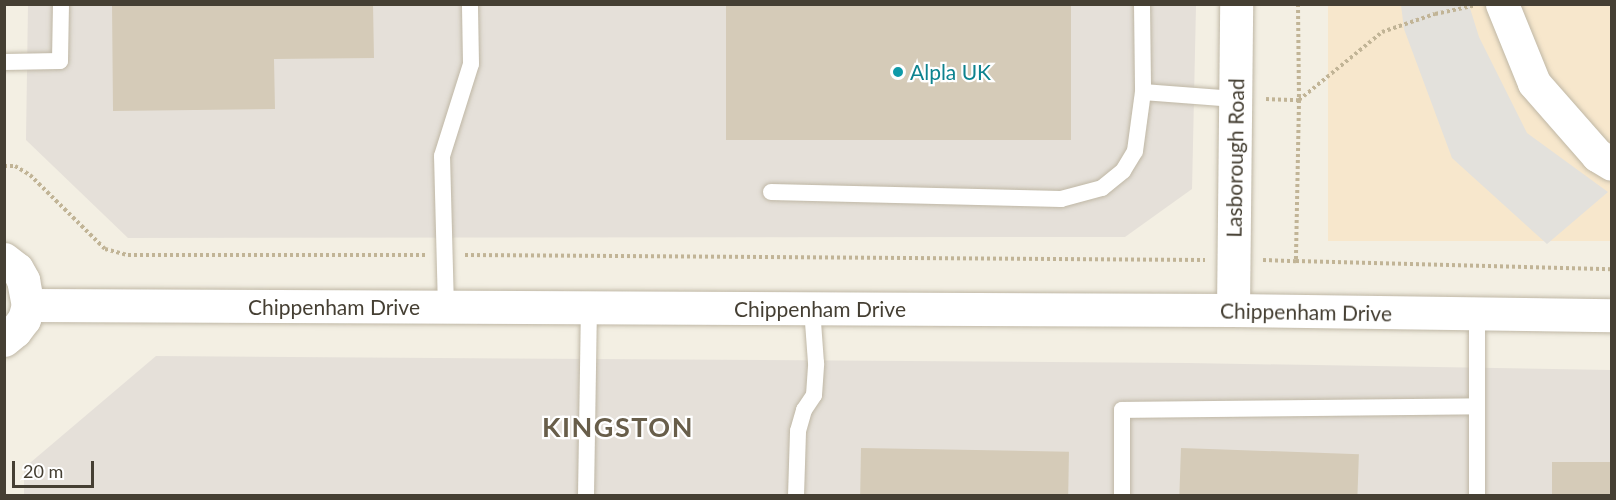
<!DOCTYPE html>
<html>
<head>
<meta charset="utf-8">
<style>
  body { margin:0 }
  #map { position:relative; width:1616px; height:500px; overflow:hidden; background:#f3efe3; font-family:Lato,sans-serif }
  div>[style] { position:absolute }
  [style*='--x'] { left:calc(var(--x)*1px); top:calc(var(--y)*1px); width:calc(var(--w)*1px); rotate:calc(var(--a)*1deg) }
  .commercial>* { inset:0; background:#f7e7cc; transform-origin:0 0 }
  .industrial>* { inset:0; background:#e5e0d9 }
  .parking>* { inset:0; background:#e3e1dc }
  .building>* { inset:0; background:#d5cbb8; transform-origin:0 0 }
  .path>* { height:4px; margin-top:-2px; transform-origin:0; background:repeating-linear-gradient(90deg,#c1b496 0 3px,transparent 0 6px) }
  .roads { filter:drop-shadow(0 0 2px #bfb7a5) drop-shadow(0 0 2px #bfb7a5) }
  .lane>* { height:16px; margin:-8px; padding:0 8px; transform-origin:8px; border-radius:8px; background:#fff }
  .street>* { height:33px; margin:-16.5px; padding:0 16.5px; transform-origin:16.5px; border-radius:16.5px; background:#fff }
  .dots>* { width:16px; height:16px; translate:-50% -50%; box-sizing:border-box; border:3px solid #fff; border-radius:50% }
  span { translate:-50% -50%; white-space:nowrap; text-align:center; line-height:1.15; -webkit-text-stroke:4.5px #fff; paint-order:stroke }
  .culture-label { font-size:21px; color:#0d838f }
  .left { translate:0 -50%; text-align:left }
  .street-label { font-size:21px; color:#453f33 }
  .district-label { font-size:27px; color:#685e4a; font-weight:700; letter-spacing:1.5px }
  .frame { position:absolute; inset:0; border:6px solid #453f33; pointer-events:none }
  .scale { position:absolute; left:12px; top:461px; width:82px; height:27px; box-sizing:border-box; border:3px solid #453f33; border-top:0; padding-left:8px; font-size:18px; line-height:21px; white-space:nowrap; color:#453f33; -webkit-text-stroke:4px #fff; paint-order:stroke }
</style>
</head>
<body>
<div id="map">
  <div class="commercial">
    <i style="left:1328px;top:5px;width:283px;height:236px"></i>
  </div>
  <div class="industrial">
    <i style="clip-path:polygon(28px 5px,1196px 5px,1192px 189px,1125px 237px,128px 238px,26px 140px)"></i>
    <i style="clip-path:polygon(156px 356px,1188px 363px,1611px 370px,1611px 495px,24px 496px,24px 468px)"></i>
  </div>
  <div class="parking">
    <i style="clip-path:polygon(1401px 5px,1469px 5px,1479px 37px,1527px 133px,1608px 192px,1547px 244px,1452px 158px,1404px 29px)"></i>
  </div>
  <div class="building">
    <i style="clip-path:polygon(112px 4px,373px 4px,374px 58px,274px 59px,275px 109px,113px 111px)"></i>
    <i style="left:726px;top:4px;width:345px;height:136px"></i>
    <i style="left:861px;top:448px;width:208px;height:48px;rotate:1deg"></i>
    <i style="left:1181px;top:448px;width:178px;height:48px;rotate:2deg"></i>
    <i style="left:1552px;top:462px;width:60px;height:34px"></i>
  </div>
  <div class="path">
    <i style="--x:1298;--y:4;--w:96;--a:89.4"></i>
    <i style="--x:1299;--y:100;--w:161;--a:91.1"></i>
    <i style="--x:1296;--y:261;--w:316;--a:1.5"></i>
    <i style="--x:1266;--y:99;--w:33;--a:2"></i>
    <i style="--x:1299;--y:100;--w:107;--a:-39.3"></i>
    <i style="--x:1382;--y:32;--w:56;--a:-18.8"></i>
    <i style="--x:1435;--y:14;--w:39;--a:-12"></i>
    <i style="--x:4;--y:166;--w:11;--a:0"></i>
    <i style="--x:15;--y:166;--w:17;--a:31"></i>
    <i style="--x:30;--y:175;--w:105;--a:44.6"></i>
    <i style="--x:105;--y:249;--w:24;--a:15"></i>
    <i style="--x:128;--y:255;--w:297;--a:0"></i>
    <i style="--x:465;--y:255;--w:740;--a:0.39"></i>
    <i style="--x:1263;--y:260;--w:33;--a:2"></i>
  </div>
  <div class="roads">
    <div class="lane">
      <i style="--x:1142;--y:4;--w:88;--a:89.3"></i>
      <i style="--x:1143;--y:92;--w:92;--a:4.4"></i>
      <i style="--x:4;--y:62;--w:56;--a:-1"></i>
      <i style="--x:60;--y:61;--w:57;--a:-89"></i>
      <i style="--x:771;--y:192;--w:290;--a:1.4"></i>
      <i style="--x:1061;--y:199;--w:42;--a:-15"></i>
      <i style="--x:1102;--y:188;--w:27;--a:-39"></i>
      <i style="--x:1123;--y:171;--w:23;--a:-59"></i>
      <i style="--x:1135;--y:151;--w:60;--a:-82.3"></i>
      <i style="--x:446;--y:308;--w:152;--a:-91.5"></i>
      <i style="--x:442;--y:156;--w:96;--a:-72.5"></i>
      <i style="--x:471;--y:64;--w:60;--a:-91"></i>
      <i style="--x:1477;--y:315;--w:181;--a:90"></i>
      <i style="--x:586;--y:496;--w:189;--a:-89.1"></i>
      <i style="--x:796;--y:496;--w:65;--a:-88.2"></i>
      <i style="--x:798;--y:431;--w:22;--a:-74"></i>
      <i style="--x:804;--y:410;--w:18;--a:-56"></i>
      <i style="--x:814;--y:395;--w:32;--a:-86"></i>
      <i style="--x:816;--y:363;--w:54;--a:-94.2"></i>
      <i style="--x:1122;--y:496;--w:86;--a:-90"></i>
      <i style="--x:1122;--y:410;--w:355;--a:-0.6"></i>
    </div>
    <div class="street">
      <i style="--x:1502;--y:4;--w:85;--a:67.9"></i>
      <i style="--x:1534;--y:83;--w:96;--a:48.8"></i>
      <i style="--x:1597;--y:155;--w:17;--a:31"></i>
      <i style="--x:4;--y:259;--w:16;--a:38"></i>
      <i style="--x:17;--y:269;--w:13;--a:61"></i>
      <i style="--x:23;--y:280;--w:25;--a:79"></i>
      <i style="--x:28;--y:305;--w:15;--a:106"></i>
      <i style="--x:24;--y:319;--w:15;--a:127"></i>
      <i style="--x:15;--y:331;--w:14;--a:141"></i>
      <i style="--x:28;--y:305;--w:1205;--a:0.24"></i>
      <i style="--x:1233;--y:310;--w:379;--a:0.8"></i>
      <i style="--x:1233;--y:310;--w:306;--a:-89.4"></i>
    </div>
  </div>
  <div class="dots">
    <i style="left:898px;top:72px;background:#0f9aa8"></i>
  </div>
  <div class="culture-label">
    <span class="left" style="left:910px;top:72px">Alpla UK</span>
  </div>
  <div class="street-label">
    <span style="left:1235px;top:158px;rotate:-89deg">Lasborough Road</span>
    <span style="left:334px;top:307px">Chippenham Drive</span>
    <span style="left:820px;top:309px">Chippenham Drive</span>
    <span style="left:1306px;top:312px;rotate:1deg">Chippenham Drive</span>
  </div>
  <div class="district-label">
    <span style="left:618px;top:427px">KINGSTON</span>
  </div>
  <div class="frame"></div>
  <div class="scale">20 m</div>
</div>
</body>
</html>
